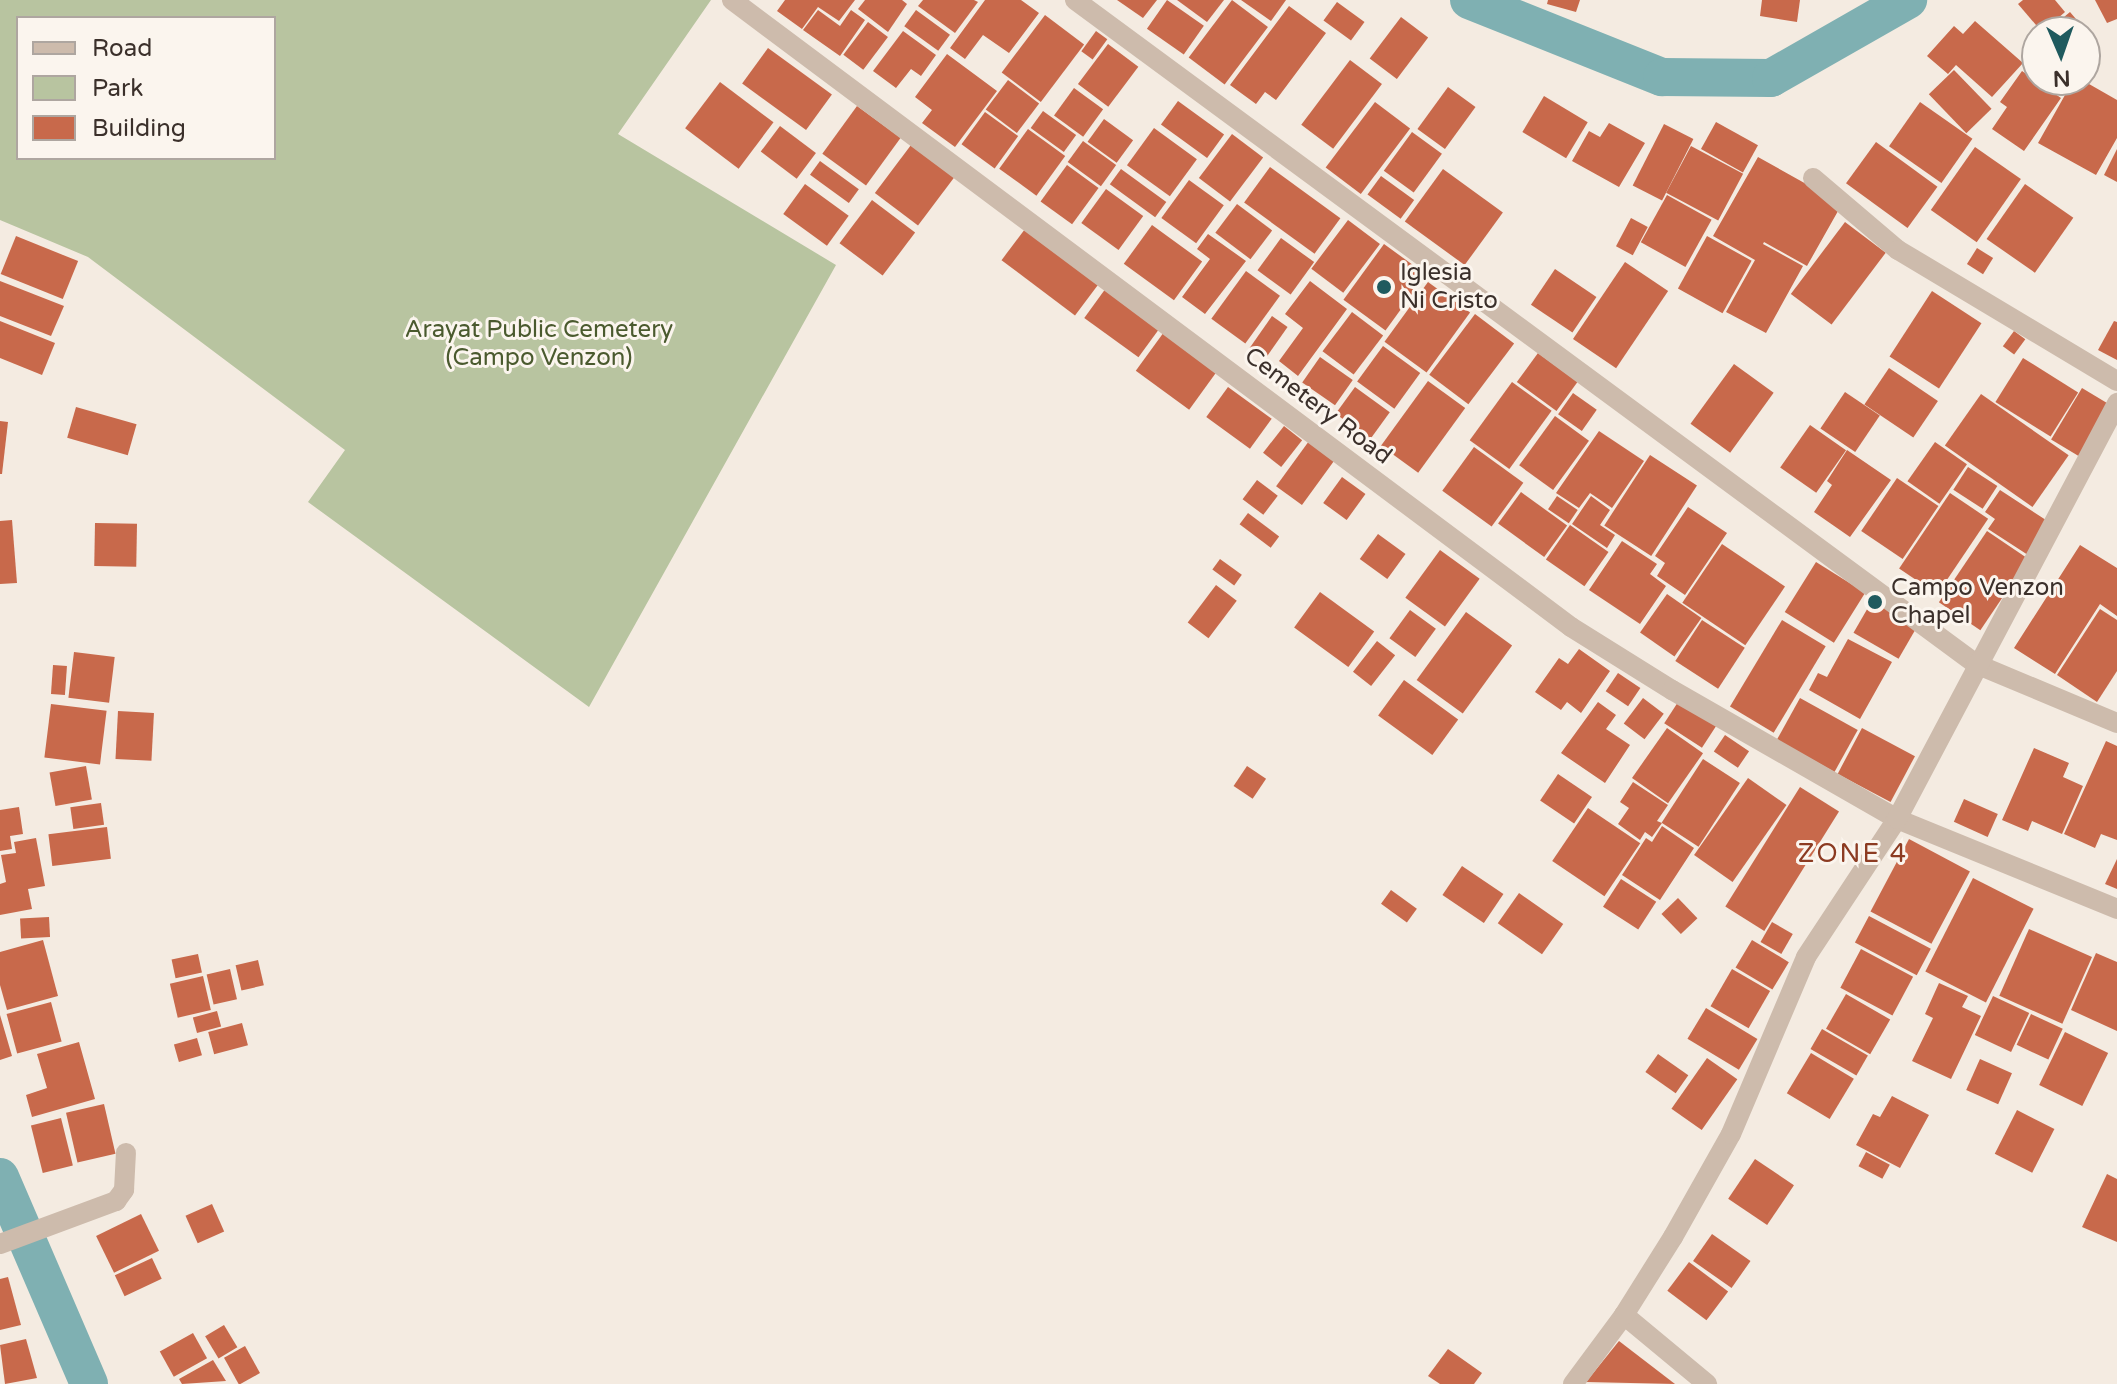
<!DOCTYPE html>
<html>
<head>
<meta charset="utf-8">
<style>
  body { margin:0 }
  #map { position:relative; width:2117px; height:1384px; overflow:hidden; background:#f4ebe1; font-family:"Varela Round",sans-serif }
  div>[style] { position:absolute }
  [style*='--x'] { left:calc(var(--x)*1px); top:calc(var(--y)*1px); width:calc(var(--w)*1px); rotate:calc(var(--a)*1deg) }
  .green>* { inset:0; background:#b8c4a0 }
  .canal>* { height:38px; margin:-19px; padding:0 19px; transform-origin:19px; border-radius:19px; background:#7fb0b2 }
  .building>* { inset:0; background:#c8694b; transform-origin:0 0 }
  .minor>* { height:20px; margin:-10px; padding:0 10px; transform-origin:10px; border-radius:10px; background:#cdbbac }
  .dots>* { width:22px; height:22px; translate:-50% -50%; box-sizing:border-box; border:4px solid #fbf5ee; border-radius:50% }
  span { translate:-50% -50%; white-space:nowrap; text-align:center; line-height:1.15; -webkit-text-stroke:6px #fbf5ee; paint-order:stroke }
  .poi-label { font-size:24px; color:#3b302b }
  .left { translate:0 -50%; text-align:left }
  .park-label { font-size:24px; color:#4a5a2e }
  .street-label { font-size:24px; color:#3b302b }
  .neighbourhood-label { font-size:26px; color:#8c3b22; letter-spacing:2px }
  .legend { position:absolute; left:16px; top:16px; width:260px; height:144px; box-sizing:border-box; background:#fbf5ee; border:2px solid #aea6a0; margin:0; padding:10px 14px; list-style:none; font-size:24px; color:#3b302b }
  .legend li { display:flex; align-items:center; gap:16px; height:40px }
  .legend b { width:40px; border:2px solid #aea6a0 }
  .north { position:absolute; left:2021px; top:16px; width:80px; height:80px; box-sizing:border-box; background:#fbf5ee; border:2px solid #aea6a0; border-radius:50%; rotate:178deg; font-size:22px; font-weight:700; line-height:32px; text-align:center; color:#3b302b }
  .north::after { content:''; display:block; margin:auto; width:28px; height:36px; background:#1f5a5e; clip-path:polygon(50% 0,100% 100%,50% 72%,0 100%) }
</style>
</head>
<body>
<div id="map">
  <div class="green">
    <i style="clip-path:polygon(evenodd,0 0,711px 0,618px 134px,836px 265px,589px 707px,308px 502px,345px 450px,88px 257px,0 220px,0 0,18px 18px,274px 18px,274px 158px,18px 158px,18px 18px)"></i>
  </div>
  <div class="canal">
    <i style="--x:1469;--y:0;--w:208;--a:21.8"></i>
    <i style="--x:1662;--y:77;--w:109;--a:0.5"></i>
    <i style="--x:1771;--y:78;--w:158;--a:-29.7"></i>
    <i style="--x:0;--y:1177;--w:225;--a:66.7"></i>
  </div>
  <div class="building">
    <i style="clip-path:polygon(785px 0,855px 0,839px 21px,818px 7px,802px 29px,777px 11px)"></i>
    <i style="clip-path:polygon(865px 0,902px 0,907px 4px,888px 32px,858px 9px)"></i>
    <i style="clip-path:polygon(923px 0,974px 0,978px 2px,955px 33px,918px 6px)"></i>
    <i style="clip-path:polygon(985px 0,1021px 0,1039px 13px,1009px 53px,983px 35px,965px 59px,950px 48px)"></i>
    <i style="clip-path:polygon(1117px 0,1157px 0,1143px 18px)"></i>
    <i style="left:1167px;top:0;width:45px;height:35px;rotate:35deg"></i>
    <i style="clip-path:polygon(1177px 0,1224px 0,1207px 22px)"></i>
    <i style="left:1232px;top:0;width:45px;height:72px;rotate:37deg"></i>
    <i style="clip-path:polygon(1241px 0,1286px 0,1271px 21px)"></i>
    <i style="clip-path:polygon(1548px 0,1580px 0,1576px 12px,1547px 4px)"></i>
    <i style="clip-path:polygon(1762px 0,1800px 0,1797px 22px,1760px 16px)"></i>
    <i style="clip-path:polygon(2023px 0,2055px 0,2065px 12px,2042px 32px,2018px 4px)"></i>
    <i style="clip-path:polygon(2095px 0,2117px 0,2117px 19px,2107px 23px)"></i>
    <i style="left:1337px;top:2px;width:34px;height:23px;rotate:36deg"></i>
    <i style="clip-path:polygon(1289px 6px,1326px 33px,1276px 100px,1265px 92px,1256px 104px,1230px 85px)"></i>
    <i style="clip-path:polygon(818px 10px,840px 26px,851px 10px,865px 20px,840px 56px,803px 30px)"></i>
    <i style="left:916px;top:10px;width:42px;height:20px;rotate:36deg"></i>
    <i style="clip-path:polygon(2070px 12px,2093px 39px,2085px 45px,2085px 32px,2046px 32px)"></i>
    <i style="left:1045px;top:15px;width:49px;height:72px;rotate:37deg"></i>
    <i style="left:1401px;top:17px;width:34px;height:52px;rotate:37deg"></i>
    <i style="clip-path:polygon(1975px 21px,2023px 63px,1992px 97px,1956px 65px,1948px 74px,1927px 56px,1954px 26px,1963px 34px)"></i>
    <i style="left:868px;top:22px;width:25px;height:41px;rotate:37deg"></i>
    <i style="clip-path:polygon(903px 31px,936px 55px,921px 76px,911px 69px,896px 88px,873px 71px)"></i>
    <i style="left:1096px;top:31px;width:14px;height:25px;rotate:36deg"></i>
    <i style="left:1108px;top:44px;width:38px;height:50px;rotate:37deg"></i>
    <i style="left:768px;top:48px;width:79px;height:44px;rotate:36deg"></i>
    <i style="clip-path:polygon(947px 54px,997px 91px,955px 147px,922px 123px,932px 110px,915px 97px)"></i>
    <i style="left:1350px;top:60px;width:40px;height:81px;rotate:37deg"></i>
    <i style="left:1954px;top:70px;width:54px;height:35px;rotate:46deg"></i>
    <i style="clip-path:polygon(2022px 71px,2061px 98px,2024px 151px,1992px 129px,2007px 107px,2000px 102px)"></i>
    <i style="left:1008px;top:80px;width:39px;height:37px;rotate:37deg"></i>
    <i style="clip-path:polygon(2060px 80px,2082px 80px,2117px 100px,2117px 138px,2096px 175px,2038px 143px,2065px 95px,2055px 89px)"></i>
    <i style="left:720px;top:82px;width:67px;height:58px;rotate:37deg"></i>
    <i style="left:1448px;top:87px;width:34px;height:52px;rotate:36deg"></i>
    <i style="left:1074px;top:88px;width:36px;height:34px;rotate:36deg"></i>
    <i style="left:1544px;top:96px;width:51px;height:42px;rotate:31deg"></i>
    <i style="left:1178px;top:101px;width:57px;height:29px;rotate:36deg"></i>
    <i style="left:1375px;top:102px;width:44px;height:82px;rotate:37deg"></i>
    <i style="left:1920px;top:102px;width:64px;height:54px;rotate:35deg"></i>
    <i style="left:857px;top:106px;width:54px;height:59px;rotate:36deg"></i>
    <i style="left:1043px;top:111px;width:41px;height:21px;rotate:36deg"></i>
    <i style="left:985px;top:112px;width:41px;height:40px;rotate:36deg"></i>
    <i style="left:1104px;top:119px;width:36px;height:28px;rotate:36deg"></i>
    <i style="left:1716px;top:122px;width:48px;height:31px;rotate:29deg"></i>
    <i style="clip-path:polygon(1609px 123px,1645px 143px,1619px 187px,1572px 161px,1589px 131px,1600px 137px)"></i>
    <i style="left:1664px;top:124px;width:33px;height:69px;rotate:27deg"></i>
    <i style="left:780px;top:126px;width:45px;height:32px;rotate:37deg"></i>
    <i style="left:1154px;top:128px;width:53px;height:46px;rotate:36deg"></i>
    <i style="left:1028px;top:129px;width:46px;height:49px;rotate:36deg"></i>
    <i style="left:1412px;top:132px;width:37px;height:48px;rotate:36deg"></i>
    <i style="left:1232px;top:134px;width:39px;height:55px;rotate:37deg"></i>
    <i style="left:1083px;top:141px;width:41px;height:26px;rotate:36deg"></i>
    <i style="left:1876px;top:142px;width:76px;height:51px;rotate:36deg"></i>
    <i style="left:911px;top:145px;width:54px;height:60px;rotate:37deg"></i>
    <i style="left:1691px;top:146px;width:59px;height:53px;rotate:28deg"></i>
    <i style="left:1975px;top:147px;width:56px;height:77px;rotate:35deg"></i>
    <i style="clip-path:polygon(2117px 149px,2117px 182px,2104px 175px)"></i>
    <i style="clip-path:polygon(1758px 157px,1842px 204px,1807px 266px,1764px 242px,1763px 244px,1803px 266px,1766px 333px,1726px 312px,1755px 260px,1713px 236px)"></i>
    <i style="left:820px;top:161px;width:48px;height:17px;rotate:36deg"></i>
    <i style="left:1067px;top:165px;width:39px;height:45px;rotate:36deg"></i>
    <i style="left:1270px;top:167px;width:87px;height:44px;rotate:36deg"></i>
    <i style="left:1121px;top:169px;width:56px;height:19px;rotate:36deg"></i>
    <i style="left:1443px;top:169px;width:74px;height:65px;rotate:36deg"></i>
    <i style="left:1381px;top:176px;width:41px;height:23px;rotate:36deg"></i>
    <i style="left:1189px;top:180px;width:43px;height:47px;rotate:36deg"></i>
    <i style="left:805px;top:184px;width:54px;height:37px;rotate:36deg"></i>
    <i style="left:2025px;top:184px;width:59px;height:67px;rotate:35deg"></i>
    <i style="left:1106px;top:189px;width:46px;height:42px;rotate:36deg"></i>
    <i style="left:1667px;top:195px;width:51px;height:54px;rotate:29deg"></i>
    <i style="left:872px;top:200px;width:54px;height:54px;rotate:37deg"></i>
    <i style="left:1237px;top:204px;width:44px;height:36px;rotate:37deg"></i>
    <i style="left:1631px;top:218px;width:19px;height:32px;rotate:28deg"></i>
    <i style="left:1348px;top:220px;width:40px;height:61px;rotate:37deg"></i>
    <i style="left:1845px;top:222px;width:51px;height:90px;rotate:37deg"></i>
    <i style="left:1152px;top:225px;width:62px;height:48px;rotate:36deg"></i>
    <i style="left:1025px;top:229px;width:92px;height:39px;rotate:37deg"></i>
    <i style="clip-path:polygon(1208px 234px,1246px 261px,1205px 314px,1182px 297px,1210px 259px,1197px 249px)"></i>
    <i style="left:16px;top:236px;width:67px;height:41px;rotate:22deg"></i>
    <i style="left:1707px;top:236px;width:51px;height:60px;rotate:29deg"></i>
    <i style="left:1281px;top:238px;width:41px;height:40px;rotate:36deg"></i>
    <i style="left:1384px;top:244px;width:52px;height:69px;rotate:36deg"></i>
    <i style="left:1977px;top:248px;width:19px;height:19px;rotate:32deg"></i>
    <i style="left:1625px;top:262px;width:52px;height:93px;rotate:34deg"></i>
    <i style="left:1555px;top:269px;width:50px;height:43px;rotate:34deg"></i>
    <i style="left:1246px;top:271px;width:42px;height:59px;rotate:36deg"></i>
    <i style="clip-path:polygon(0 281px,64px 306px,51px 336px,0 316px)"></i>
    <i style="clip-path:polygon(1310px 281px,1347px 309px,1298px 376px,1279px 361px,1303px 328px,1285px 314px)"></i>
    <i style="left:1428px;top:282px;width:52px;height:74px;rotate:36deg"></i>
    <i style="left:1106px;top:288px;width:67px;height:37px;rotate:36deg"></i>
    <i style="left:1932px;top:291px;width:59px;height:78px;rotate:33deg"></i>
    <i style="left:1352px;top:312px;width:39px;height:49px;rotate:37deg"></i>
    <i style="left:1475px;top:314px;width:49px;height:76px;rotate:37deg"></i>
    <i style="left:1272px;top:316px;width:19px;height:39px;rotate:35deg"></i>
    <i style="clip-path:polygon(0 321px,55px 343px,42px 375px,0 358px)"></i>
    <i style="clip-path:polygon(2114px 321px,2117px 322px,2117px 360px,2098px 350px)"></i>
    <i style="left:2014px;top:331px;width:14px;height:19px;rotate:36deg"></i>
    <i style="left:1164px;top:332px;width:66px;height:48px;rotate:36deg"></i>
    <i style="left:1383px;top:346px;width:46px;height:44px;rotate:36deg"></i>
    <i style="left:1538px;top:353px;width:49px;height:36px;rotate:36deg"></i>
    <i style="left:1320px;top:357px;width:40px;height:31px;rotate:35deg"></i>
    <i style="left:2023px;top:358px;width:65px;height:52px;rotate:32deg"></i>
    <i style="left:1734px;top:364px;width:49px;height:74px;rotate:36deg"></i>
    <i style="left:1889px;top:368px;width:59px;height:44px;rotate:34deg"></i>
    <i style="left:1428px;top:381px;width:46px;height:80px;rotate:36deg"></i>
    <i style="left:1512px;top:382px;width:49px;height:72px;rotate:36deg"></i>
    <i style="left:1228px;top:387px;width:54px;height:37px;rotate:36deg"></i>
    <i style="left:1355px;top:387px;width:43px;height:33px;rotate:36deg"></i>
    <i style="left:2082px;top:388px;width:33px;height:60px;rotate:31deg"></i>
    <i style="left:1845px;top:392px;width:42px;height:44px;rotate:34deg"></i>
    <i style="left:1573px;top:393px;width:29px;height:26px;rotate:35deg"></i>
    <i style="left:1981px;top:394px;width:107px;height:63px;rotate:35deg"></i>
    <i style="left:76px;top:407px;width:63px;height:32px;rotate:16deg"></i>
    <i style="left:1555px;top:416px;width:42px;height:61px;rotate:36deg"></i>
    <i style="clip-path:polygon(0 421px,8px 422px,2px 474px,0 474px)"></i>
    <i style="left:1810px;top:425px;width:44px;height:52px;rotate:35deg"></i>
    <i style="left:1284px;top:426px;width:23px;height:34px;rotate:38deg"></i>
    <i style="clip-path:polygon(1599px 431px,1644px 461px,1612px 508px,1590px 493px,1579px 508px,1556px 493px)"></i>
    <i style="left:1309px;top:441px;width:32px;height:56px;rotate:36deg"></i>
    <i style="left:1935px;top:442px;width:39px;height:48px;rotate:35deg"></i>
    <i style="left:1474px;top:447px;width:61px;height:54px;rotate:36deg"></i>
    <i style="clip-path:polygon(1847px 450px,1891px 480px,1850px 537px,1814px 512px,1832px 485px,1827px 481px)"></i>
    <i style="left:1650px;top:455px;width:56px;height:84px;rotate:33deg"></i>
    <i style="left:1968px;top:467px;width:35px;height:27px;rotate:33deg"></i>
    <i style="left:1342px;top:477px;width:29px;height:32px;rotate:36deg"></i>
    <i style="left:1897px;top:478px;width:50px;height:64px;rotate:34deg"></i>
    <i style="left:1257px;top:480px;width:26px;height:24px;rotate:37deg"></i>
    <i style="clip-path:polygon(2000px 490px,2049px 522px,2028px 555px,1988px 529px,1995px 519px,1985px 512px)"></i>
    <i style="left:1521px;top:492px;width:57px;height:39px;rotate:36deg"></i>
    <i style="left:1950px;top:493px;width:46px;height:91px;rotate:34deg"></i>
    <i style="left:1557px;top:496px;width:25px;height:16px;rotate:34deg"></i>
    <i style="clip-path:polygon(1591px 496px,1610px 510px,1600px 525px,1615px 535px,1607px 548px,1572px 524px)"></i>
    <i style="clip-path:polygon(1688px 507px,1727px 533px,1685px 595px,1657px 576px,1665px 563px,1655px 556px)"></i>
    <i style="left:1248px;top:513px;width:39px;height:14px;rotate:37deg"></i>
    <i style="clip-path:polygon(12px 520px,17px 583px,0 584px,0 521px)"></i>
    <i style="left:95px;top:523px;width:42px;height:43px;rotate:1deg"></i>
    <i style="left:1570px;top:525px;width:47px;height:42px;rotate:35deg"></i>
    <i style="left:1987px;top:531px;width:50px;height:86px;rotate:34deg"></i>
    <i style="left:1378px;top:534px;width:34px;height:31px;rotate:36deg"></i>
    <i style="clip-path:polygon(1622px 541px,1657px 564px,1650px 574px,1666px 586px,1640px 624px,1589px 590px)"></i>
    <i style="left:1722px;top:544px;width:76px;height:71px;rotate:34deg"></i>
    <i style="clip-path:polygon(2080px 545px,2117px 568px,2117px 616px,2100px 604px,2055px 674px,2014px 648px)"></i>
    <i style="left:1440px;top:550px;width:49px;height:59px;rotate:36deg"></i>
    <i style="left:1220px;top:559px;width:27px;height:13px;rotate:36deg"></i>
    <i style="left:1816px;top:562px;width:58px;height:59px;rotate:32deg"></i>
    <i style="left:1216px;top:585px;width:26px;height:47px;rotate:37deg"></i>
    <i style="left:1320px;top:592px;width:67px;height:44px;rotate:36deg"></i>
    <i style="left:1667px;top:594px;width:42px;height:47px;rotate:35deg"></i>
    <i style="left:1873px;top:599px;width:52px;height:39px;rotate:30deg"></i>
    <i style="clip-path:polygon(2100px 609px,2117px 620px,2117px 671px,2097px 702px,2057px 675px)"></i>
    <i style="left:1410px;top:610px;width:32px;height:35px;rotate:36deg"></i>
    <i style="left:1466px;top:612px;width:57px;height:84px;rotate:36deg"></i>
    <i style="left:1702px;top:620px;width:51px;height:49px;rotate:33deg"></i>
    <i style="left:1782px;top:620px;width:51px;height:101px;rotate:31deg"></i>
    <i style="clip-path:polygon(1848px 639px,1892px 662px,1860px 719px,1809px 690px,1818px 673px,1827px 677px)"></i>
    <i style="left:1377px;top:641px;width:23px;height:39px;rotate:38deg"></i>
    <i style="clip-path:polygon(1579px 649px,1610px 671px,1581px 713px,1567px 702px,1561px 710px,1535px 692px,1559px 658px,1568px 664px)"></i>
    <i style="left:74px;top:652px;width:41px;height:46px;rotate:7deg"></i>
    <i style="left:53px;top:665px;width:14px;height:29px;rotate:4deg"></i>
    <i style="left:1618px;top:673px;width:27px;height:22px;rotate:34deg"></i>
    <i style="left:1404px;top:680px;width:67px;height:44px;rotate:36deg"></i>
    <i style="left:1643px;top:698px;width:26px;height:32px;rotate:37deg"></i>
    <i style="left:1800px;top:698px;width:66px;height:48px;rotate:29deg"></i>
    <i style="left:1680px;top:699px;width:45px;height:29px;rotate:33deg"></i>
    <i style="clip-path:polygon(1598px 702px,1616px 715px,1606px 729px,1630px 745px,1605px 783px,1561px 753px)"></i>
    <i style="left:51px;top:704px;width:56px;height:54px;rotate:7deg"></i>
    <i style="left:118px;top:711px;width:36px;height:48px;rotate:3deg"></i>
    <i style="left:1667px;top:728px;width:44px;height:61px;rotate:35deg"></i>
    <i style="left:1862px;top:728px;width:60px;height:52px;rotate:28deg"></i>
    <i style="left:1725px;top:735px;width:29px;height:20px;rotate:34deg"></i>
    <i style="clip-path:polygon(2106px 741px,2117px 746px,2117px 840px,2101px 834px,2095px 848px,2064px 834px)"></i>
    <i style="clip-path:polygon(2034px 748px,2069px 763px,2063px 777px,2083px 786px,2062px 834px,2032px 821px,2028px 831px,2002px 820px)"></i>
    <i style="left:1703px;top:759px;width:44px;height:76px;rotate:33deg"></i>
    <i style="left:86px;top:766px;width:34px;height:37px;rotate:80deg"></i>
    <i style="left:1247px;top:766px;width:23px;height:24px;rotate:34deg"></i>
    <i style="left:1558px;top:774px;width:41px;height:32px;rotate:34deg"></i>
    <i style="left:1748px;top:778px;width:47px;height:94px;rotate:35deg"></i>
    <i style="clip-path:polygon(1633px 782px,1668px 805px,1657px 821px,1662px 823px,1652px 837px,1645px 832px,1640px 840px,1618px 824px,1629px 808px,1620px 802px)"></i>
    <i style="left:1800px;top:787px;width:46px;height:141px;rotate:32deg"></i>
    <i style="left:1964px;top:799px;width:37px;height:25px;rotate:24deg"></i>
    <i style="left:101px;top:803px;width:22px;height:31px;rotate:82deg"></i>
    <i style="clip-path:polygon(19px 807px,23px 834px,10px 836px,12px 849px,0 851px,0 810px)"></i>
    <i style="left:1588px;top:808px;width:63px;height:64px;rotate:34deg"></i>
    <i style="clip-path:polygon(1662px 826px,1694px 848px,1660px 900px,1622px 875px,1646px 838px,1652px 842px)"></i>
    <i style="left:107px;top:827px;width:32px;height:59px;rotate:83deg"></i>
    <i style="clip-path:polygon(36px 838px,45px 886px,28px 889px,32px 909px,0 915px,0 884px,6px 882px,1px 855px,16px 853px,14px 842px)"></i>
    <i style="left:1909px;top:839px;width:69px;height:82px;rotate:28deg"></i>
    <i style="clip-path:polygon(2117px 859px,2117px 889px,2105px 884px)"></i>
    <i style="left:1462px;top:866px;width:50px;height:35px;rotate:34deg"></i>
    <i style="left:1973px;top:878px;width:68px;height:105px;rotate:27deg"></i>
    <i style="left:1621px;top:879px;width:42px;height:33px;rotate:33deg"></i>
    <i style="left:1391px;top:890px;width:32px;height:17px;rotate:36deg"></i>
    <i style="left:1519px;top:893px;width:54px;height:37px;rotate:35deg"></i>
    <i style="left:1678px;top:898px;width:28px;height:23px;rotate:46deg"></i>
    <i style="left:1869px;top:916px;width:70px;height:30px;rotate:28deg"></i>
    <i style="left:49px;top:917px;width:20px;height:29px;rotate:87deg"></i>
    <i style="left:1772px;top:922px;width:24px;height:23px;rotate:30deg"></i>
    <i style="left:2029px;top:929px;width:69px;height:73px;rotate:24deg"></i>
    <i style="clip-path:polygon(43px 940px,58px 996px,7px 1010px,0 985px,0 952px)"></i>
    <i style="left:1752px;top:940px;width:43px;height:32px;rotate:31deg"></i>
    <i style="left:1861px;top:949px;width:59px;height:44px;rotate:28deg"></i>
    <i style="clip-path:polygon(2096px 953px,2117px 962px,2117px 1031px,2071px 1010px)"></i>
    <i style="left:198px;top:954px;width:19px;height:27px;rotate:78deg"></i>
    <i style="left:258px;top:960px;width:26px;height:23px;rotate:77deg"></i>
    <i style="left:230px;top:969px;width:31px;height:24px;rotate:77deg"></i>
    <i style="left:1732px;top:969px;width:44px;height:43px;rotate:30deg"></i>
    <i style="left:203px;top:976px;width:35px;height:34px;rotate:77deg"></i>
    <i style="clip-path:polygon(1939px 983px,1968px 996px,1962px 1007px,1981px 1016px,1951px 1079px,1912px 1061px,1933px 1018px,1925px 1014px)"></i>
    <i style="left:1846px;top:994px;width:51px;height:40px;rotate:30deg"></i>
    <i style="left:1993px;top:996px;width:40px;height:43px;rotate:25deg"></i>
    <i style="left:51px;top:1002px;width:41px;height:46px;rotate:75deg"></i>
    <i style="left:1706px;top:1008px;width:60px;height:36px;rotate:31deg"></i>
    <i style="left:217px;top:1011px;width:16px;height:25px;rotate:75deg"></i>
    <i style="left:2031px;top:1014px;width:35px;height:34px;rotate:25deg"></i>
    <i style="clip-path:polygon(0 1015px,12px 1056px,0 1060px)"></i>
    <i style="left:242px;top:1023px;width:23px;height:35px;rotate:75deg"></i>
    <i style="left:1822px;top:1029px;width:53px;height:23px;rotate:30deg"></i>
    <i style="left:2065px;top:1032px;width:48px;height:59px;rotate:26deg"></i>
    <i style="left:197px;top:1038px;width:18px;height:24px;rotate:74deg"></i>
    <i style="clip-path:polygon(79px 1042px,95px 1099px,32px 1117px,26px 1095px,47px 1088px,37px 1054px)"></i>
    <i style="left:1811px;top:1053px;width:50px;height:47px;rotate:31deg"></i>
    <i style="left:1658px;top:1054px;width:37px;height:22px;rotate:35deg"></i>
    <i style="left:1707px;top:1058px;width:37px;height:62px;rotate:35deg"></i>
    <i style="left:1980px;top:1059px;width:35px;height:34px;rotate:24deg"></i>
    <i style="clip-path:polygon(1892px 1096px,1929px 1115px,1900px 1168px,1856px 1145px,1873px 1114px,1880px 1117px)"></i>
    <i style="left:104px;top:1104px;width:51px;height:39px;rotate:77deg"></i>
    <i style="left:2017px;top:1110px;width:42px;height:49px;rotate:27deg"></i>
    <i style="left:61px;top:1118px;width:49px;height:31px;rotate:76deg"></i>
    <i style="left:1866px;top:1152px;width:27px;height:16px;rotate:28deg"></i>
    <i style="left:1755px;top:1159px;width:47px;height:48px;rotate:34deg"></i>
    <i style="clip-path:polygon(2107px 1174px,2117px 1179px,2117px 1242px,2082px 1227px)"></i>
    <i style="left:212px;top:1204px;width:30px;height:29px;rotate:66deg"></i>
    <i style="left:141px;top:1214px;width:41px;height:50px;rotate:64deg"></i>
    <i style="left:1712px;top:1234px;width:47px;height:33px;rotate:35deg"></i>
    <i style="left:152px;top:1258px;width:23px;height:41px;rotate:65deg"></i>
    <i style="left:1689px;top:1262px;width:49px;height:36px;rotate:37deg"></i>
    <i style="clip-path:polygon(8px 1277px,21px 1325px,0 1330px,0 1279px)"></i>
    <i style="left:224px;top:1325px;width:26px;height:22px;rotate:59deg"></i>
    <i style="left:193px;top:1333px;width:29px;height:38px;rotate:61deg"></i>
    <i style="clip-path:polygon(26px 1339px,37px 1378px,5px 1384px,0 1345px)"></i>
    <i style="clip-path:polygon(1619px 1341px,1675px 1384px,1586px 1382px)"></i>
    <i style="left:245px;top:1346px;width:31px;height:24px;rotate:61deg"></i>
    <i style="clip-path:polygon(1448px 1349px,1482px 1373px,1474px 1384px,1440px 1384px,1428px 1376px)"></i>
    <i style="clip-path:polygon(213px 1360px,226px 1381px,182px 1384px,179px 1379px)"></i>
  </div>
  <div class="minor">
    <i style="--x:732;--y:0;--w:1047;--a:36.77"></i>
    <i style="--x:1571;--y:627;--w:119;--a:32"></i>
    <i style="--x:1672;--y:690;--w:259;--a:29.8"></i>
    <i style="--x:1897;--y:819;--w:238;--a:22.2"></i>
    <i style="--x:1075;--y:0;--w:1119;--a:36.39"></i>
    <i style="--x:1976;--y:664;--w:153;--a:22.7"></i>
    <i style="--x:1813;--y:178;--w:111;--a:40.3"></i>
    <i style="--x:1898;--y:250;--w:255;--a:30.9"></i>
    <i style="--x:0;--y:1244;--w:124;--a:-20.3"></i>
    <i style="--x:116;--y:1201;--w:14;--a:-54"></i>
    <i style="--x:124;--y:1190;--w:37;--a:-87"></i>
    <i style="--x:1624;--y:1315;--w:108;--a:39.7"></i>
    <i style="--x:1573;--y:1384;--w:86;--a:-53.5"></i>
    <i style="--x:1624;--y:1315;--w:92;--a:-57.9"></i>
    <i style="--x:1673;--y:1237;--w:118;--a:-60.6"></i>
    <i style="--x:1731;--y:1134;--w:192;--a:-67"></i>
    <i style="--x:1806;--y:957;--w:165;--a:-56.6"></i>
    <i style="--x:1897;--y:819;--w:471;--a:-62.1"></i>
  </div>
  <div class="dots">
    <i style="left:1384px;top:287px;background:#1f5a5e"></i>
    <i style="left:1875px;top:602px;background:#1f5a5e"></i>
  </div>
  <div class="poi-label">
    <span class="left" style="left:1400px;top:287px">Iglesia<br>Ni Cristo</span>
    <span class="left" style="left:1891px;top:602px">Campo Venzon<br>Chapel</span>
  </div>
  <div class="park-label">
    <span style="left:539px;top:344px">Arayat Public Cemetery<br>(Campo Venzon)</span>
  </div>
  <div class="street-label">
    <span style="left:1318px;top:406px;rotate:37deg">Cemetery Road</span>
  </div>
  <div class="neighbourhood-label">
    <span style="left:1853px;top:854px">ZONE 4</span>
  </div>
  <ul class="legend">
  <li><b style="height:10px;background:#cdbbac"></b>Road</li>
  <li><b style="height:22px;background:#b8c4a0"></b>Park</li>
  <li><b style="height:22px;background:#c8694b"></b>Building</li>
  </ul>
  <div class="north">N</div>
</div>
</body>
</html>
